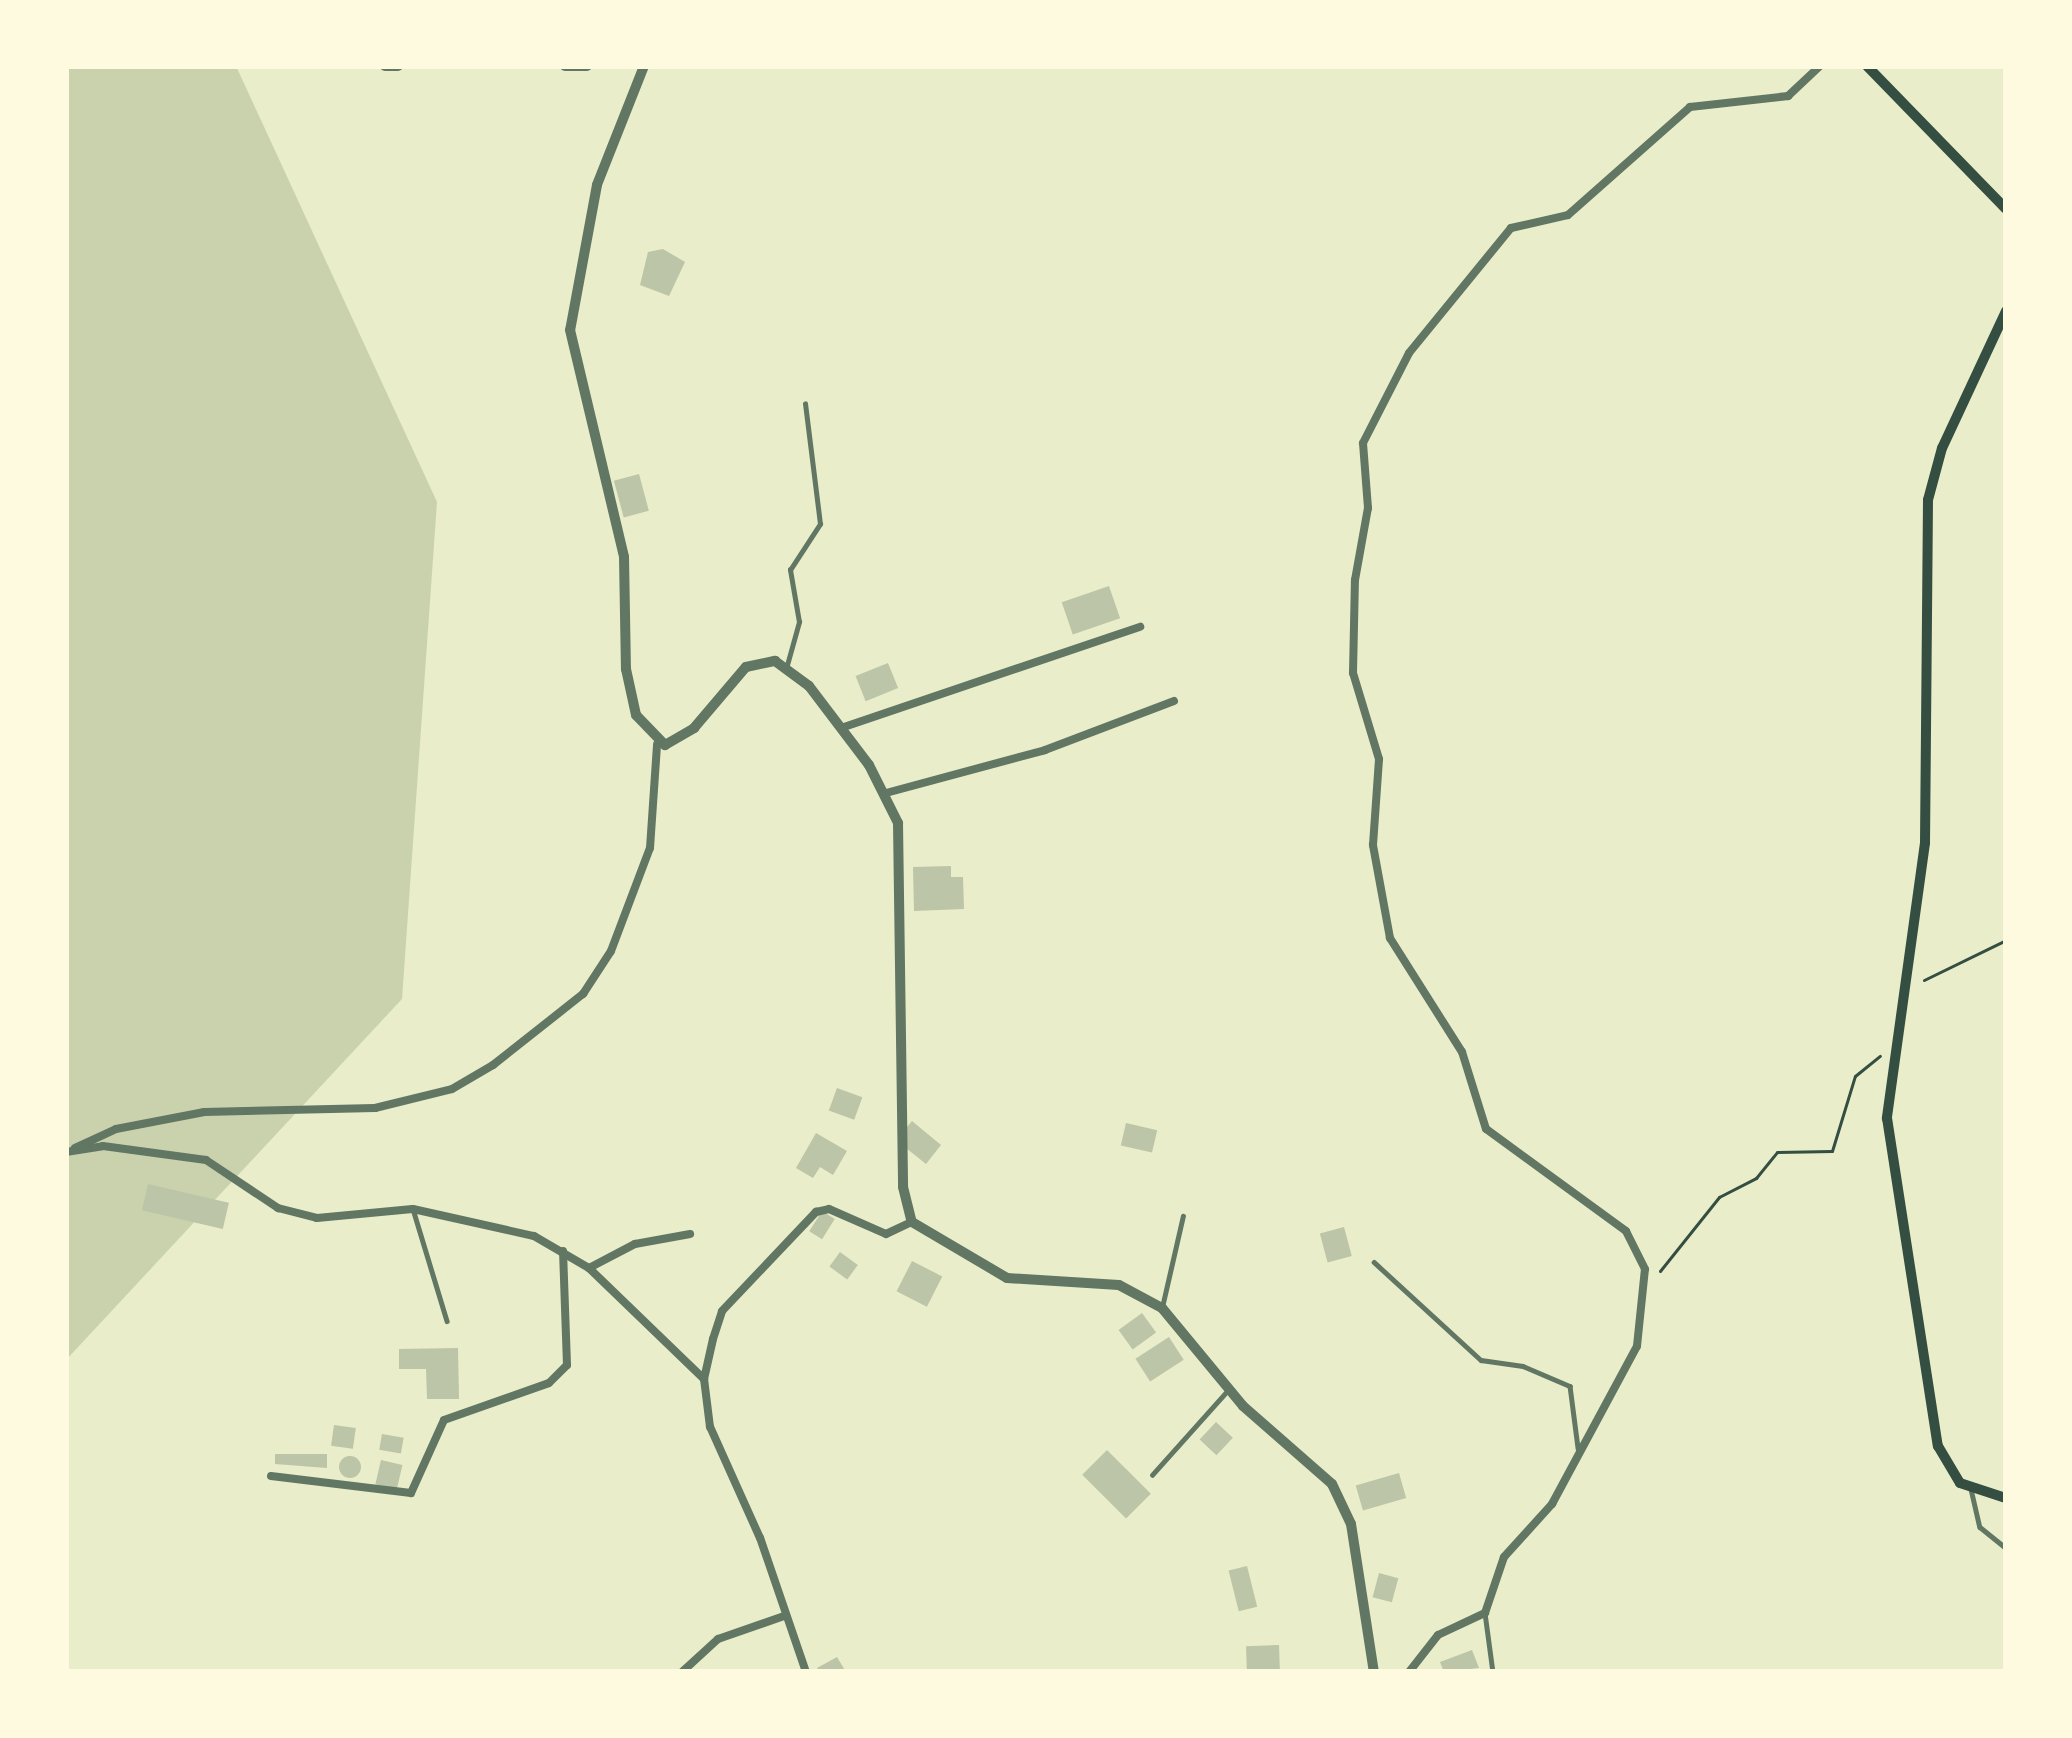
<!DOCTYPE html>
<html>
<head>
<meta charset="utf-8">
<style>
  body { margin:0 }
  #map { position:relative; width:2072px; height:1738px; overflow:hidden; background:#e9edc9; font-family:Barlow,sans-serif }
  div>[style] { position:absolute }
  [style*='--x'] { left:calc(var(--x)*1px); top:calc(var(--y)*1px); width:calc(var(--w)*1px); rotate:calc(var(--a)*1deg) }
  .green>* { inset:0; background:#cad2ad }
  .building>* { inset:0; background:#bcc5a7; transform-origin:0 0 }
  .round { border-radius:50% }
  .path>* { height:3px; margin:-1.5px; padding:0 1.5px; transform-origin:1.5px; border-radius:1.5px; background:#344e41 }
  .service>* { height:4.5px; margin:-2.25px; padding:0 2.25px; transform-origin:2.25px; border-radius:2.25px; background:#617663 }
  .minor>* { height:8px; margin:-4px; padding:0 4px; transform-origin:4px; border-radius:4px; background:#617663 }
  .tertiary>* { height:10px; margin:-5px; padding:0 5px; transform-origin:5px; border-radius:5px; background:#617663 }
  .secondary>* { height:10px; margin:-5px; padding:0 5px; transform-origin:5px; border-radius:5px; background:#344e41 }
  span { translate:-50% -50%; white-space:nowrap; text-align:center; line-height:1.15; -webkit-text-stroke:9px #fefae0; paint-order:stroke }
  .frame { position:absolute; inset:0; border:69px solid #fefae0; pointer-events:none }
</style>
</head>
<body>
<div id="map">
  <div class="green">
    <i style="clip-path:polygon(66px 66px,236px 66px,437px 502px,402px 999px,66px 1360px)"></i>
  </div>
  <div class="building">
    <i style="clip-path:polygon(663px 249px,685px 262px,669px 296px,640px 285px,648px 252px)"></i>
    <i style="left:639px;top:474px;width:38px;height:26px;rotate:75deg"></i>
    <i style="left:1109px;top:586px;width:34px;height:50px;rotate:71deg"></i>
    <i style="left:888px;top:663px;width:27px;height:35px;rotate:68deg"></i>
    <i style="clip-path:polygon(951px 866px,951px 877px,963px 877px,964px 909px,914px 911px,913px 867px)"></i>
    <i style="left:837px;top:1088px;width:27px;height:24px;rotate:20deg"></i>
    <i style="clip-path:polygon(912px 1121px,941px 1145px,926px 1164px,906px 1148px,903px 1132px)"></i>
    <i style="left:1126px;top:1123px;width:32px;height:23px;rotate:13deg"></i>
    <i style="clip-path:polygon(816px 1133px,847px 1151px,833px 1175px,820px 1167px,813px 1178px,796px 1168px)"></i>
    <i style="left:148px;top:1184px;width:83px;height:27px;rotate:13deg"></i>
    <i style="left:822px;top:1211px;width:15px;height:24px;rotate:32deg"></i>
    <i style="left:1344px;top:1227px;width:30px;height:25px;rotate:75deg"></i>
    <i style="left:840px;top:1252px;width:22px;height:18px;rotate:36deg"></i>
    <i style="left:912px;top:1261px;width:34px;height:34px;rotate:27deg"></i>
    <i style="left:1142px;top:1313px;width:24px;height:29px;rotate:54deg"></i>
    <i style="left:1169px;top:1337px;width:27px;height:40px;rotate:57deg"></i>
    <i style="clip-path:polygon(458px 1348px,459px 1399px,427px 1399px,426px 1369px,399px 1369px,399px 1349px)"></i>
    <i style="left:1216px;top:1422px;width:23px;height:24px;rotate:43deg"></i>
    <i style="left:334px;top:1425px;width:22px;height:21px;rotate:8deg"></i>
    <i style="left:382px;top:1434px;width:22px;height:16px;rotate:10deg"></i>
    <i style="left:1107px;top:1450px;width:62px;height:35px;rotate:45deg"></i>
    <i style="clip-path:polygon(275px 1454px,327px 1454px,327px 1468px,275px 1464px)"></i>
    <i class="round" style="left:339px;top:1456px;width:22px;height:22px"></i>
    <i style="left:381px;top:1460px;width:22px;height:25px;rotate:13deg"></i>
    <i style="left:1399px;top:1473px;width:26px;height:45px;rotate:74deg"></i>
    <i style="left:1247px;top:1566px;width:42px;height:19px;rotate:76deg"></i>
    <i style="left:1379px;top:1573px;width:20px;height:25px;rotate:15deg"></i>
    <i style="left:1279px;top:1645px;width:27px;height:33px;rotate:88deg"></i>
    <i style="clip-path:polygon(1472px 1650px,1479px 1668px,1444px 1672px,1440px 1662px)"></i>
    <i style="clip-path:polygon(837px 1657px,846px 1672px,820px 1672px,817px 1668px)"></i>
  </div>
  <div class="path">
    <i style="--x:1924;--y:980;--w:91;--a:-26"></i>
    <i style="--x:1660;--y:1271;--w:95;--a:-51.4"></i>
    <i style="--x:1719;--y:1197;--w:42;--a:-27.2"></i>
    <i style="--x:1756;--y:1178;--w:33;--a:-51"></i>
    <i style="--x:1777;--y:1152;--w:55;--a:-1"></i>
    <i style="--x:1832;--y:1151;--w:78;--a:-73"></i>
    <i style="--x:1855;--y:1076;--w:32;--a:-39"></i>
  </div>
  <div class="service">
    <i style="--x:787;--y:665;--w:45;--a:-74.4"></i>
    <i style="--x:799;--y:622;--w:53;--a:-99.8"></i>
    <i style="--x:790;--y:570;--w:55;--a:-56.9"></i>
    <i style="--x:820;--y:524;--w:121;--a:-97.1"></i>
    <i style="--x:413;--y:1209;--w:117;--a:73.1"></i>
    <i style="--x:1374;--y:1262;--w:145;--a:42.5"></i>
    <i style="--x:1481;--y:1360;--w:42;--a:8.1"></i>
    <i style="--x:1523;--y:1366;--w:51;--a:23.1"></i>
    <i style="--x:1570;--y:1386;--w:63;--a:82.6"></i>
    <i style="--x:1163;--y:1303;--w:89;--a:-77.1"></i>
    <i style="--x:1152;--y:1475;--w:114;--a:-48.2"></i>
    <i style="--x:1971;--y:1489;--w:39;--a:77"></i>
    <i style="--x:1980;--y:1527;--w:33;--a:39"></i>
    <i style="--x:1485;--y:1613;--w:60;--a:82.3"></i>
  </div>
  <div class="minor">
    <i style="--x:841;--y:728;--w:316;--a:-18.7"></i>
    <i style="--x:886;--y:793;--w:165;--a:-15.1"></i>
    <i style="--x:1045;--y:750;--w:138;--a:-20.8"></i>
    <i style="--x:75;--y:1148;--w:45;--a:-24.9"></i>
    <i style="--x:116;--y:1129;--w:90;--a:-10.9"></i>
    <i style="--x:204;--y:1112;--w:171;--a:-1.3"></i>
    <i style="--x:375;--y:1108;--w:79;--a:-13.9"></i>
    <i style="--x:452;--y:1089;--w:48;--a:-30.3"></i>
    <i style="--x:493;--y:1065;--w:115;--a:-38.3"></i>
    <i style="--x:583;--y:994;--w:51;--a:-56.9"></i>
    <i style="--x:611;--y:951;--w:110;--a:-69.3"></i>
    <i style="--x:650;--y:848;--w:104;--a:-86.1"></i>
    <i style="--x:66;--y:1152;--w:37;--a:-9"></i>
    <i style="--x:103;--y:1146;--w:104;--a:7.7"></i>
    <i style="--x:206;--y:1160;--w:87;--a:33.7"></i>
    <i style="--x:278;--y:1208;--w:40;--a:14.4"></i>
    <i style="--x:317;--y:1218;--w:96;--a:-5.4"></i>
    <i style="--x:413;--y:1209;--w:124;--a:12.6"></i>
    <i style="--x:534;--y:1236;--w:64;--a:30.2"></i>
    <i style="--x:589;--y:1268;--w:160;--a:44"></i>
    <i style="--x:589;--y:1268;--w:52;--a:-27.6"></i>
    <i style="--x:635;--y:1244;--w:56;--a:-10.3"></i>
    <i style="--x:271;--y:1476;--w:141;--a:6.9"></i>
    <i style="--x:411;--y:1493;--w:80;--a:-65.7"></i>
    <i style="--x:444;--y:1420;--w:111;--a:-19.4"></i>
    <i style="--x:549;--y:1383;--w:25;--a:-45"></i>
    <i style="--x:567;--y:1365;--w:114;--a:-92"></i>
    <i style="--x:682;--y:1672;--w:49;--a:-42.5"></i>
    <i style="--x:718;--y:1639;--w:70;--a:-19.2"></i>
    <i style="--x:806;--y:1672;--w:142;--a:-108.9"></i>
    <i style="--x:760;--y:1538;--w:122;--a:-114.2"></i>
    <i style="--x:710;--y:1427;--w:48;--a:-97.1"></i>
    <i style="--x:704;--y:1379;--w:41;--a:-77.3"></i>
    <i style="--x:713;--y:1339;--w:29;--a:-72"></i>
    <i style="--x:722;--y:1311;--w:137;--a:-46.5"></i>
    <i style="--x:816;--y:1212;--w:13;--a:-13"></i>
    <i style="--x:829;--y:1209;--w:62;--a:23.7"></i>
    <i style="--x:886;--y:1234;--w:29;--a:-25"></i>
    <i style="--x:1409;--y:1672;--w:47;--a:-51.9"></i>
    <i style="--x:1438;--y:1635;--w:52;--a:-25.1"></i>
    <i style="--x:1485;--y:1613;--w:59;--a:-71.3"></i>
    <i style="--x:1504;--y:1557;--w:72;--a:-47.8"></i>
    <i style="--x:1552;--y:1504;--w:179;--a:-61.7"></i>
    <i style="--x:1637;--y:1346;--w:77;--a:-84.1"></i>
    <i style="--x:1645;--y:1269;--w:42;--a:-116.6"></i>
    <i style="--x:1626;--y:1231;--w:173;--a:-143.9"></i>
    <i style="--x:1486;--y:1129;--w:81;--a:-107.3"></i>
    <i style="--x:1462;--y:1052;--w:135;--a:-122.3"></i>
    <i style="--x:1390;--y:938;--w:95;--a:-100.4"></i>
    <i style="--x:1373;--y:845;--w:86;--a:-86"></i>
    <i style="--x:1379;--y:759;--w:90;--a:-106.8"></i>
    <i style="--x:1353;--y:673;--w:93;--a:-88.8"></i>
    <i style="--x:1355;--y:580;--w:73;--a:-79.8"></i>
    <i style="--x:1368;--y:508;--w:65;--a:-94.4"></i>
    <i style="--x:1363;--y:443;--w:101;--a:-62.9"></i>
    <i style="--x:1409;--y:353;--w:161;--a:-50.8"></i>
    <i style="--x:1511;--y:228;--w:58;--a:-12.8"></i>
    <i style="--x:1568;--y:215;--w:163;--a:-41.5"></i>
    <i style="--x:1690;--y:107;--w:99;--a:-6.4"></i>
    <i style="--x:1788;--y:96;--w:44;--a:-43.2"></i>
  </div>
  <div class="tertiary">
    <i style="--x:385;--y:66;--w:13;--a:0"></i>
    <i style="--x:565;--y:66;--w:22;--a:0"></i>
    <i style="--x:644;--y:66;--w:128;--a:111.6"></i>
    <i style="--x:597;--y:185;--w:147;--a:100.5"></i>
    <i style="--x:570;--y:330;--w:233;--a:76.6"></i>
    <i style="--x:624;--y:557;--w:112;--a:89"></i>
    <i style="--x:626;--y:669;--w:47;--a:77.7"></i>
    <i style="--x:636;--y:715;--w:42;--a:46"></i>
    <i style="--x:665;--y:745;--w:34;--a:-30"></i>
    <i style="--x:694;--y:728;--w:80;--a:-49.6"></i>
    <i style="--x:746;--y:667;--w:30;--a:-12"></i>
    <i style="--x:775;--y:661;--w:42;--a:36.3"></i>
    <i style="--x:809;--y:686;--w:99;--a:52.8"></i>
    <i style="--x:869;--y:765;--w:65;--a:63.4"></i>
    <i style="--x:898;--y:823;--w:364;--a:89.2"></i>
    <i style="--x:903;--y:1187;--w:36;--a:76"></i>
    <i style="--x:912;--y:1222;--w:110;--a:30.5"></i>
    <i style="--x:1007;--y:1278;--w:112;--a:3.6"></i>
    <i style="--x:1119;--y:1285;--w:49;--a:28.1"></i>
    <i style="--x:1162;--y:1308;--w:127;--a:50.4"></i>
    <i style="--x:1243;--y:1406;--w:118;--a:41.2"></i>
    <i style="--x:1332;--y:1484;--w:44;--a:64.6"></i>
    <i style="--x:1351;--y:1524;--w:150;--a:81.2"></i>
  </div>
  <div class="secondary">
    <i style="--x:1867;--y:66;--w:199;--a:45.8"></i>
    <i style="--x:2006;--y:311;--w:151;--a:115"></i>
    <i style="--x:1942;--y:448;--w:54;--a:105.1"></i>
    <i style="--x:1928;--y:500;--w:343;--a:90.5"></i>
    <i style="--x:1925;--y:843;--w:278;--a:97.9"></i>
    <i style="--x:1887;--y:1118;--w:332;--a:81.2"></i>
    <i style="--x:1938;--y:1446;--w:43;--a:59.3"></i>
    <i style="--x:1960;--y:1483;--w:48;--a:18.1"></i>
  </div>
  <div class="frame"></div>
</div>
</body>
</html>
